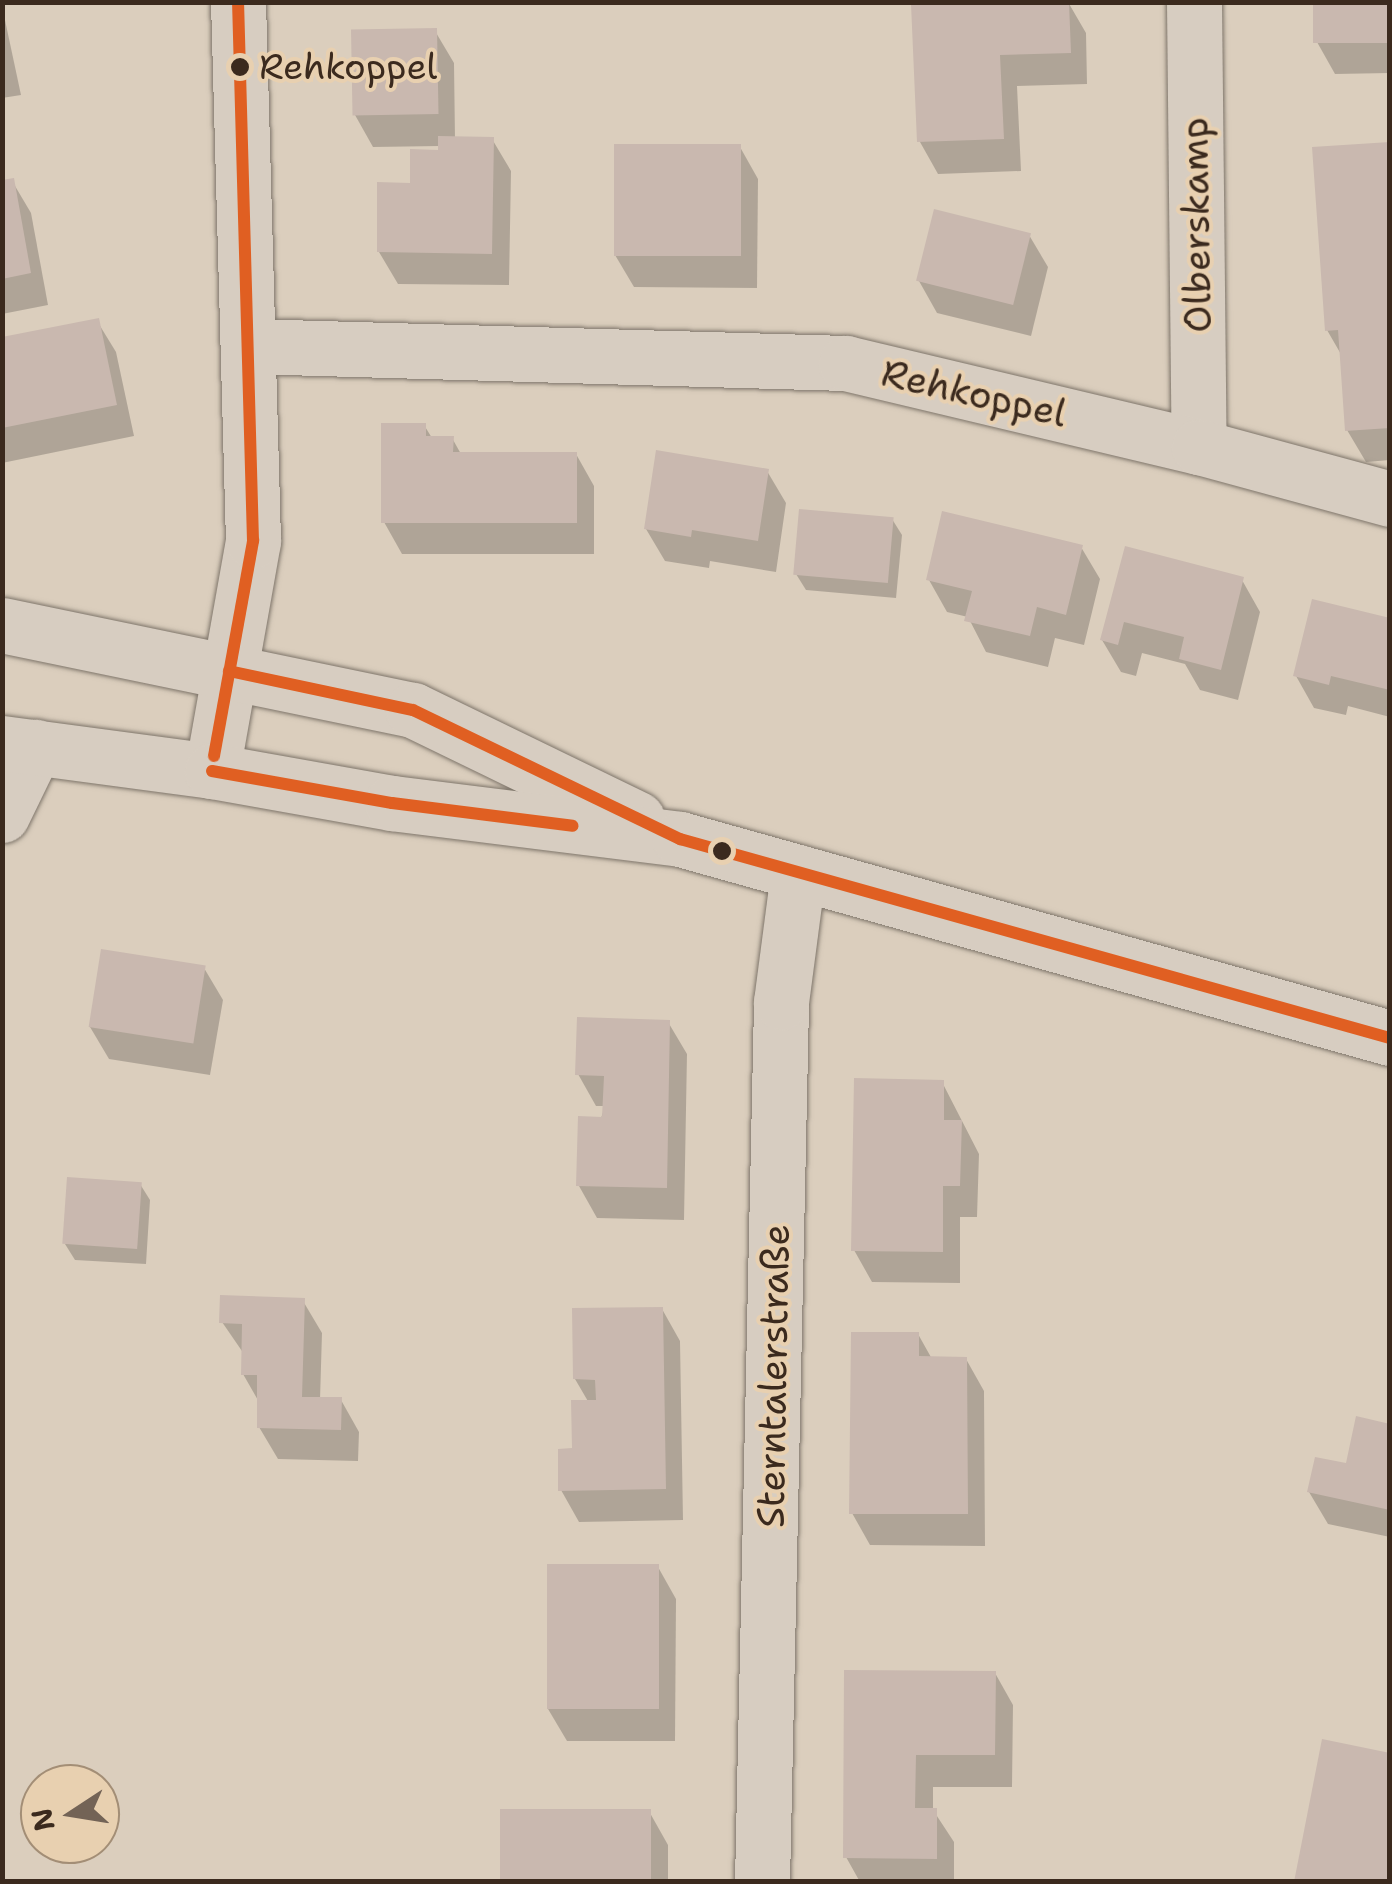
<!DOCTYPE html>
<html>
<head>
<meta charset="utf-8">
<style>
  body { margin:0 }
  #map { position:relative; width:1392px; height:1884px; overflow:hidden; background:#dbcebd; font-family:"Shantell Sans",sans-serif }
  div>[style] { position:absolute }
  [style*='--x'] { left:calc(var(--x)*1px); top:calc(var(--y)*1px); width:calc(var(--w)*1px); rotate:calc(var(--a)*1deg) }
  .shadow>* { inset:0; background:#0003 }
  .building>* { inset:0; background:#c9b8af; transform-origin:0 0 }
  .roads { filter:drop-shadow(0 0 2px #7e756a) drop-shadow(0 0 2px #7e756a) }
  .minor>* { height:55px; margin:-27.5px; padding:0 27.5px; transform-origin:27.5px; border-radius:27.5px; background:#d7cdc1 }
  .secondary>* { height:55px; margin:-27.5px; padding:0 27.5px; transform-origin:27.5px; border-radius:27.5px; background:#d7cdc1 }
  .bus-1>* { height:12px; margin:-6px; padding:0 6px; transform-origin:6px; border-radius:6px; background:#e05f22 }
  .dots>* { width:28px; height:28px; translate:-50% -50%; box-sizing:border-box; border:5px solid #e8d0b0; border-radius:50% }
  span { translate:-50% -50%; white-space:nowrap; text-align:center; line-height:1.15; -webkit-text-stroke:8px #e8d0b0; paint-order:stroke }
  .bus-label { font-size:36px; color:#3b2a1e }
  .left { translate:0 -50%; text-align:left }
  .street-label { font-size:38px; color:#3b2a1e }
  .frame { position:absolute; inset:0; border:5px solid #3b2a1e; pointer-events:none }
  .north { position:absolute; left:20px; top:1764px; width:100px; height:100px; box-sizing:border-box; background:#e8d0b0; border:2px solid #a38e76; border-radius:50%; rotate:258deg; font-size:28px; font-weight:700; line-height:40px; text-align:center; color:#3b2a1e }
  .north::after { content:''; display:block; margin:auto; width:35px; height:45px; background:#736356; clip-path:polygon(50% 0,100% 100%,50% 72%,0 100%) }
</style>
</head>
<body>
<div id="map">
  <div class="shadow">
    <i style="clip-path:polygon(1068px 2px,1086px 33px,1087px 84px,1017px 86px,1021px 171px,938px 174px,920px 142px,914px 6px)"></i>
    <i style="clip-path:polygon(1390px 2px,1390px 73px,1335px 74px,1317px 42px)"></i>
    <i style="clip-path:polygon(2px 6px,21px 95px,2px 98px)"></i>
    <i style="clip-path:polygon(435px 31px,454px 63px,455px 139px,492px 139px,511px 171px,509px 285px,398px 284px,379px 252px,413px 185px,440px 153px,440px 146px,373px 147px,355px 115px)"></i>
    <i style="clip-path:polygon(1390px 144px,1390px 460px,1366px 462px,1347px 430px,1342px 356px,1327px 330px)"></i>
    <i style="clip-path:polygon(740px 147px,758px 179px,757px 288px,634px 287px,615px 255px)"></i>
    <i style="clip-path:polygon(12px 181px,31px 213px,48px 305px,2px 314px,2px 183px)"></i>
    <i style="clip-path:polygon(1029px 235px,1048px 267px,1031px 336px,937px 313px,919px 281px)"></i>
    <i style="clip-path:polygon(97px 321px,116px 352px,134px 436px,2px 463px,2px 340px)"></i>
    <i style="clip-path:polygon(424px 425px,432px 438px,452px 438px,461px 454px,576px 454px,594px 486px,594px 554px,402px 554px,384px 522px)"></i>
    <i style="clip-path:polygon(767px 471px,786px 503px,776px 572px,710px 561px,709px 568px,665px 561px,646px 529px)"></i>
    <i style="clip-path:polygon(892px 519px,902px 535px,896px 598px,806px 590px,796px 574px)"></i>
    <i style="clip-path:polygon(1081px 547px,1100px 579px,1084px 645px,1055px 638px,1048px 667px,986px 652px,968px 617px,947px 612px,929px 580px)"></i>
    <i style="clip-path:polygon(1126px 550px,1242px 580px,1260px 612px,1238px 700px,1200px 690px,1185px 664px,1142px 653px,1136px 676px,1121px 672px,1102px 640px)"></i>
    <i style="clip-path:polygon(1390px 621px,1390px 717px,1348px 706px,1346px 715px,1314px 708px,1296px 676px)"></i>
    <i style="clip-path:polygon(204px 968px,223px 1000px,210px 1075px,109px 1059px,90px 1027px)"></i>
    <i style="clip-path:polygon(668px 1022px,687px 1054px,684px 1220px,597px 1218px,579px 1186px,605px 1106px,596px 1106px,578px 1074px)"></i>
    <i style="clip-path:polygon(942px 1082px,979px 1154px,977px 1217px,960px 1217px,960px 1283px,872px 1282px,854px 1250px)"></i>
    <i style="clip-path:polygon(140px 1184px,150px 1200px,146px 1264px,75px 1260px,65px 1244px)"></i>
    <i style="clip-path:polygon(303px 1301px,322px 1333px,320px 1400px,341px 1400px,359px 1432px,358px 1461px,278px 1459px,259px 1427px,259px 1402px,243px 1374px,244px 1354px,222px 1322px)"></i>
    <i style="clip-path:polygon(662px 1309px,680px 1341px,683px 1520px,579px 1522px,561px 1490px,589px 1403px,575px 1379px)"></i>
    <i style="clip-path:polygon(918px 1334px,932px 1359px,966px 1359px,984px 1391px,985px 1546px,870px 1545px,852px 1513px)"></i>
    <i style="clip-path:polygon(1390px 1426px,1390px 1537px,1328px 1524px,1309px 1492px,1348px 1466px)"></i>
    <i style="clip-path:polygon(658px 1567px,676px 1599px,675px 1741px,567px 1741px,548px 1709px)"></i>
    <i style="clip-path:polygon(846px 1673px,995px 1673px,1013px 1705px,1012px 1787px,933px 1787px,933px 1810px,954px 1842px,954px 1882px,860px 1882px,846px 1857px)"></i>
    <i style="clip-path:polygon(650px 1813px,668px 1845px,668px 1882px,502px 1882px)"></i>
  </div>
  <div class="building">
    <i style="clip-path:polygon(1069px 2px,1071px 53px,1000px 55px,1004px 139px,917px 142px,911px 4px)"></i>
    <i style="left:1313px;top:2px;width:77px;height:41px"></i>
    <i style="left:437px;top:28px;width:86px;height:86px;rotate:89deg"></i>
    <i style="clip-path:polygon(438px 136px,494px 137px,492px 254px,377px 252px,377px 182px,410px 183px,410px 149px,438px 150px)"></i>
    <i style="clip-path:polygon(1390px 142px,1390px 428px,1345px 431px,1338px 330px,1325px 331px,1312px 147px)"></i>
    <i style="left:614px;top:144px;width:127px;height:112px"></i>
    <i style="clip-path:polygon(14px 178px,31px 273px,2px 279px,2px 180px)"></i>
    <i style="left:934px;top:209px;width:100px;height:74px;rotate:14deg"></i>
    <i style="clip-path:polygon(99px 318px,117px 405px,2px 428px,2px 337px)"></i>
    <i style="clip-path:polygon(381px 423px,426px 423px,426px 436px,454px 436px,453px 452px,577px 452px,577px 523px,381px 523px)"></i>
    <i style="clip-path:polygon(656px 450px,769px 469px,758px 541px,692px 530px,691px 537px,644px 529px)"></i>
    <i style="left:799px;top:509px;width:95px;height:66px;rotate:5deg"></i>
    <i style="clip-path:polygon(942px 511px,1083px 545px,1066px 615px,1037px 607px,1030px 636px,964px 621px,972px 591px,926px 580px)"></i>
    <i style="clip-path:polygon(1125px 546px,1244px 577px,1221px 670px,1179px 659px,1184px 637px,1124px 622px,1118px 645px,1100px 640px)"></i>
    <i style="clip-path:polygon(1312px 599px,1390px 618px,1390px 690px,1331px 676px,1329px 685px,1293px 676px)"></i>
    <i style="left:101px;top:949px;width:106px;height:79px;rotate:9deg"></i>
    <i style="clip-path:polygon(577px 1017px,670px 1020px,667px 1188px,576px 1186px,578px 1116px,602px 1117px,604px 1076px,575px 1075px)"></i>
    <i style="clip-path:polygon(854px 1078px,944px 1080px,944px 1120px,962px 1120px,960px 1186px,943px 1186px,943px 1252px,851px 1251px)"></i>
    <i style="left:67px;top:1177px;width:75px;height:67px;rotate:4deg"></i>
    <i style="clip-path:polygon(220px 1295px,305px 1298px,302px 1397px,342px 1397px,341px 1430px,257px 1428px,257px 1375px,241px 1375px,242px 1324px,219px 1323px)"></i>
    <i style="clip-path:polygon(663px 1307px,666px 1489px,558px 1491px,558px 1449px,572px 1448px,571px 1400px,596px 1400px,595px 1380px,573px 1379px,572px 1308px)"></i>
    <i style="clip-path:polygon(851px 1332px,919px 1332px,919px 1356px,967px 1357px,968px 1514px,849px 1514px)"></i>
    <i style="clip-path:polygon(1356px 1416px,1390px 1424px,1390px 1510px,1307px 1492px,1315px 1457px,1346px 1463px)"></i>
    <i style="left:547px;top:1564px;width:112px;height:145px"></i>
    <i style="clip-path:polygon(844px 1670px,996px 1671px,995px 1755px,916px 1755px,915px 1808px,937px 1808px,937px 1859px,843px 1858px)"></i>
    <i style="clip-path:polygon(1322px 1739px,1390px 1753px,1390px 1882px,1294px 1882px)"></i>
    <i style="left:500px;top:1809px;width:151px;height:73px"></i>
  </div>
  <div class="roads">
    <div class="minor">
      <i style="--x:1194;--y:2;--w:445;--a:89.4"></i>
      <i style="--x:249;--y:346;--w:597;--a:1.63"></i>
      <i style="--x:846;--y:363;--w:363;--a:13.4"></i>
      <i style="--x:1199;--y:447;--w:198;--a:15.2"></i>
      <i style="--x:212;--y:771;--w:234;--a:-79.9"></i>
      <i style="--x:253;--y:541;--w:539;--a:-91.59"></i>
      <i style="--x:2;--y:815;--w:76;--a:-64.1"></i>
      <i style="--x:762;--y:1882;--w:880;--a:-88.76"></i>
      <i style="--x:781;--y:1002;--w:131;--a:-82.5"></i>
    </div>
    <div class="secondary">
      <i style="--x:2;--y:625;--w:420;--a:11.7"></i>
      <i style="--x:413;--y:710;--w:249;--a:25.9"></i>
      <i style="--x:2;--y:743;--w:212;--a:7.6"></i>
      <i style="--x:212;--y:771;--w:183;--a:10.1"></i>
      <i style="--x:392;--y:803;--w:290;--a:7.1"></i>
      <i style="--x:680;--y:839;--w:737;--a:15.66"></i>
    </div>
  </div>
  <div class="bus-1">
    <i style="--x:229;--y:671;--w:188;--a:12"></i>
    <i style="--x:413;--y:710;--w:297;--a:25.8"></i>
    <i style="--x:680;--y:839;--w:737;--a:15.66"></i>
    <i style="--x:214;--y:756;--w:219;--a:-79.7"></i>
    <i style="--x:253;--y:541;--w:539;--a:-91.59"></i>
    <i style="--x:212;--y:771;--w:183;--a:10.1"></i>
    <i style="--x:392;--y:803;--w:182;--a:7.2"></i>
  </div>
  <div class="dots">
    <i style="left:240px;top:67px;background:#3b2a1e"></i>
    <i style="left:722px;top:851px;background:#3b2a1e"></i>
  </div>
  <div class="bus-label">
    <span class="left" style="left:259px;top:67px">Rehkoppel</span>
  </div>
  <div class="street-label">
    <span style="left:1196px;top:225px;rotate:-91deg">Olberskamp</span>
    <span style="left:974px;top:393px;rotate:13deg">Rehkoppel</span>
    <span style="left:773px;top:1376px;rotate:-89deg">Sterntalerstraße</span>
  </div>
  <div class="frame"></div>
  <div class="north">N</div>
</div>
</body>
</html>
